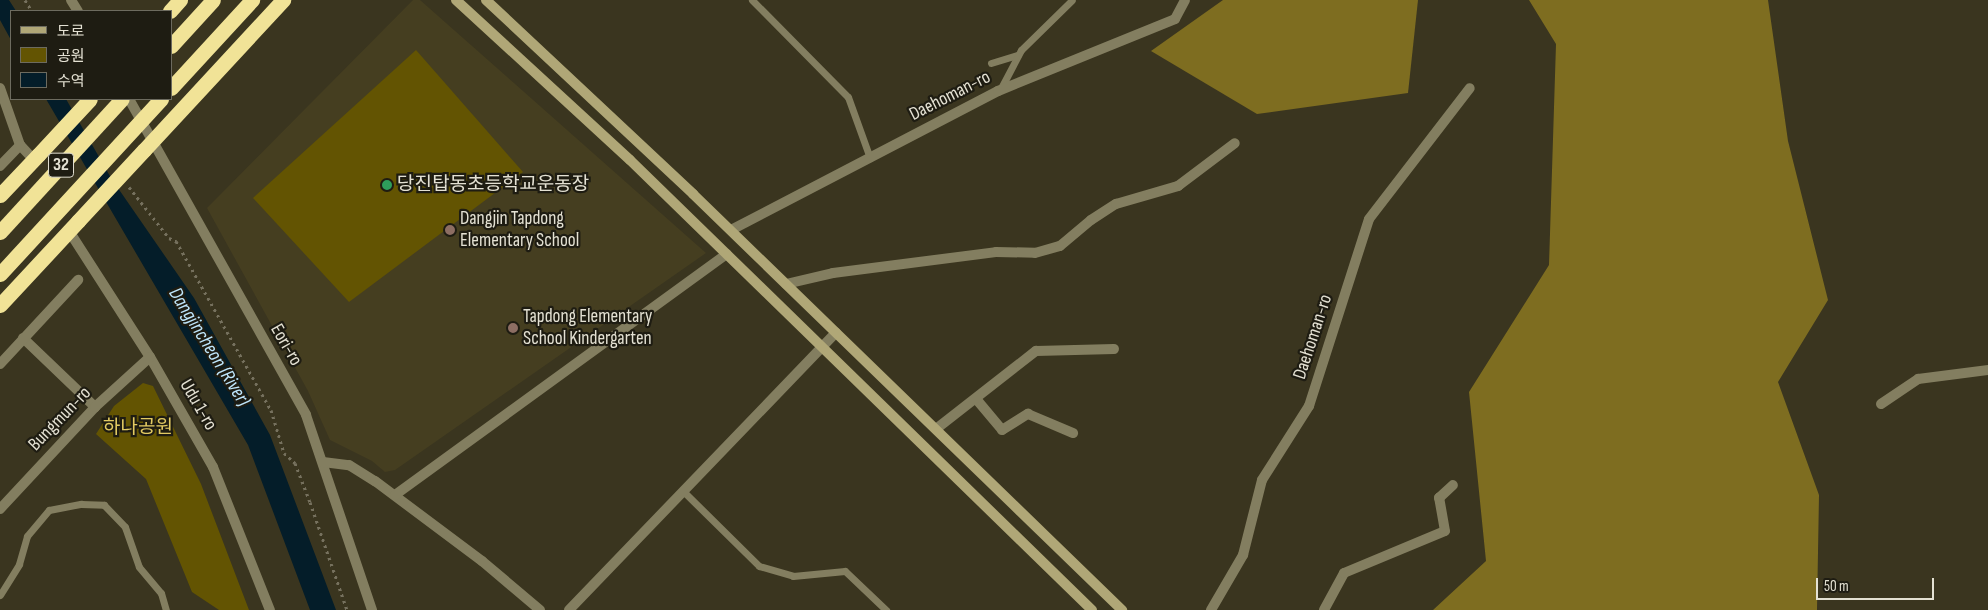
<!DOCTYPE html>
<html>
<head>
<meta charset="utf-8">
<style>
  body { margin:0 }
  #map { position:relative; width:1988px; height:610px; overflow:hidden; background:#3a351f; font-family:"Sofia Sans Condensed","Noto Sans KR",sans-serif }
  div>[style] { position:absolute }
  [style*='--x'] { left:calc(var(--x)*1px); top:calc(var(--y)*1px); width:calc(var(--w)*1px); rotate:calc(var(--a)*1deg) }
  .built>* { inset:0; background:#453e20 }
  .green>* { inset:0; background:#635402 }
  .forest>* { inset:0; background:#7e6d20 }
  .water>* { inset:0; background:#041d29 }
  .path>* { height:3px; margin-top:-1.5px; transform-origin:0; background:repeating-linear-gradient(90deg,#76715e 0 2.5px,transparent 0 6.5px) }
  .lane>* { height:7px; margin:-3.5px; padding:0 3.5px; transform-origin:3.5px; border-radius:3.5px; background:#837e60 }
  .street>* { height:10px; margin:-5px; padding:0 5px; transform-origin:5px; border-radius:5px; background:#837e60 }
  .secondary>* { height:10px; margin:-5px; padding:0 5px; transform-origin:5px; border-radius:5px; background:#b0a777 }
  .highway>* { height:15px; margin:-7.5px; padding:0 7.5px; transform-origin:7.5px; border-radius:7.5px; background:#f1e397 }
  .highway-bridge>* { height:15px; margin:-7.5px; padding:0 7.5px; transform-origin:7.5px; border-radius:7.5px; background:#f1e397 }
  .dots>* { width:14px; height:14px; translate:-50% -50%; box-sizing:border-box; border:2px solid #1e1c12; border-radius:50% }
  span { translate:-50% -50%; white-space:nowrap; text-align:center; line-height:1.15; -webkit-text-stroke:4.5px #1e1c12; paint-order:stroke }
  .shield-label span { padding:1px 4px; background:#1e1c12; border:1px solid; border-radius:4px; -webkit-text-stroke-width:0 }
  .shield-label { font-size:18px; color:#e4e1d3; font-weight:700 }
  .street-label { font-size:19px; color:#e4e1d3 }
  .poi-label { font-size:19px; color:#e4e1d3 }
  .left { translate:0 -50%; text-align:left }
  .park-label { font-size:19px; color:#e2ca62 }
  .water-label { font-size:20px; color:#bfe6fc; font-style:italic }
  .legend { position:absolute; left:10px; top:10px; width:162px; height:90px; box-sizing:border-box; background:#1e1c12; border:1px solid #6d6b5f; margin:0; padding:6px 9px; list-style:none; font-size:15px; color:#e4e1d3 }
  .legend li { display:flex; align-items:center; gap:10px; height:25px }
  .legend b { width:25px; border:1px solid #6d6b5f }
  .scale { position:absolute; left:1816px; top:578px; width:118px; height:22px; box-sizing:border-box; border:2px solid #e4e1d3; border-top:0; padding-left:6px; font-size:15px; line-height:18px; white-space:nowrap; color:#e4e1d3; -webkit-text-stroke:4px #1e1c12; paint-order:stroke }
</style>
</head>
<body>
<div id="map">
  <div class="built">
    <i style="clip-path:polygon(413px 0,420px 0,706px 253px,395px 470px,385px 472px,372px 461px,330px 440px,308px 391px,207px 208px)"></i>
  </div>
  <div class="green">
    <i style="clip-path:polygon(416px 50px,523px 172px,349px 302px,253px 198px)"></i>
    <i style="clip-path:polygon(143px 383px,153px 386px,201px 484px,249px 610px,219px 610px,192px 592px,146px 479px,96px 434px,114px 406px)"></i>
  </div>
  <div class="forest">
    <i style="clip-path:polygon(1223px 0,1418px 0,1408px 93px,1257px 114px,1151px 51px)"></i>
    <i style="clip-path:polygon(1529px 0,1768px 0,1788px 141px,1828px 300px,1778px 382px,1819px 495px,1817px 610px,1433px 610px,1486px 561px,1469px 392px,1549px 265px,1556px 44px)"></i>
  </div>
  <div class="water">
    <i style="clip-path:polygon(0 0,9px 0,16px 11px,11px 11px,11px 40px,0 20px)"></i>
    <i style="clip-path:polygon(46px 99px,66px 99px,111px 178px,194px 298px,270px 435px,336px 610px,310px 610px,248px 445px)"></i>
  </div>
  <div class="path">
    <i style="--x:25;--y:0;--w:13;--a:58"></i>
    <i style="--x:129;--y:187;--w:65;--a:51.9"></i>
    <i style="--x:169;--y:238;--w:8;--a:23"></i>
    <i style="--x:176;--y:241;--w:194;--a:60.7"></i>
    <i style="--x:271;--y:410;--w:45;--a:73.2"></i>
    <i style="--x:284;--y:453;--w:15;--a:42"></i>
    <i style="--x:295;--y:463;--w:42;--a:69"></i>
    <i style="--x:310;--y:502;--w:114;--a:71.1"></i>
  </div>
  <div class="lane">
    <i style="--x:752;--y:0;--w:136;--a:45.3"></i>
    <i style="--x:848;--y:97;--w:65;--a:70.2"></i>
    <i style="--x:991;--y:63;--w:28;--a:-17"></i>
    <i style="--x:1000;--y:90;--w:45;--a:-62.3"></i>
    <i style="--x:1021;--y:50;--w:71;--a:-44.4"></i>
    <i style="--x:683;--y:491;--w:107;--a:44.6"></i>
    <i style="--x:759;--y:566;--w:35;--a:16"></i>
    <i style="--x:793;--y:576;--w:52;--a:-5.5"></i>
    <i style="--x:845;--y:571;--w:57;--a:43.6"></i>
    <i style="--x:0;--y:595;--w:36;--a:-58"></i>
    <i style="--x:19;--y:564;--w:29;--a:-74"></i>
    <i style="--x:27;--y:536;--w:34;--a:-50"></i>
    <i style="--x:49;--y:510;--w:33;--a:-11"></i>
    <i style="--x:81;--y:504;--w:23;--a:2"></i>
    <i style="--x:104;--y:505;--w:30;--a:46"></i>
    <i style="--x:125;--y:527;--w:42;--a:70.7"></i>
    <i style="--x:139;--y:567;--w:34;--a:50"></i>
    <i style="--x:161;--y:593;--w:18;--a:74"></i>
  </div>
  <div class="street">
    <i style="--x:71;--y:0;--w:13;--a:58"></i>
    <i style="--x:0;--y:88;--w:60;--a:70.7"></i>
    <i style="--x:20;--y:145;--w:21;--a:47"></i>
    <i style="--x:129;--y:99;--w:362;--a:60.7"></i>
    <i style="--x:306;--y:415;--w:206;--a:71.3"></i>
    <i style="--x:0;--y:166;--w:29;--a:-46"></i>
    <i style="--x:731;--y:230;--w:301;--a:-27.5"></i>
    <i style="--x:998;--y:91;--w:191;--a:-22.1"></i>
    <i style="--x:1175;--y:19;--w:21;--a:-62"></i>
    <i style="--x:69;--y:231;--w:150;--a:57.3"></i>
    <i style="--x:150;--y:357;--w:127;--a:60.2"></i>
    <i style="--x:213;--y:467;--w:154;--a:68.3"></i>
    <i style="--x:786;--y:284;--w:48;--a:-13.2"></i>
    <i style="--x:833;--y:273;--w:164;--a:-7.3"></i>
    <i style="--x:996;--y:252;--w:39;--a:1"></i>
    <i style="--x:1035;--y:253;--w:26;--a:-16"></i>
    <i style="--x:1060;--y:246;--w:40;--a:-40"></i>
    <i style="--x:1091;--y:220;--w:30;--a:-33"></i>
    <i style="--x:1116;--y:204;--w:65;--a:-16.2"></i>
    <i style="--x:1178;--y:186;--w:71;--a:-37"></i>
    <i style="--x:23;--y:338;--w:100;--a:43.8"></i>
    <i style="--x:0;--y:364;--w:115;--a:-47.1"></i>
    <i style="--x:977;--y:400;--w:39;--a:50"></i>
    <i style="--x:1002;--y:430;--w:31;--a:-32"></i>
    <i style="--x:1028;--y:414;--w:49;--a:22.9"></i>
    <i style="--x:1881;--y:404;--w:45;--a:-34"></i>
    <i style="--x:1918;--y:379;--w:71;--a:-7.3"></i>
    <i style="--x:936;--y:429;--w:127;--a:-38"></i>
    <i style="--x:1036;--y:351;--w:78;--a:-1.5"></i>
    <i style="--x:323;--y:462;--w:26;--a:7"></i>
    <i style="--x:349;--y:465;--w:31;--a:32"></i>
    <i style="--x:375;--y:481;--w:134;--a:36.8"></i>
    <i style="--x:482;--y:561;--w:76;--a:40.2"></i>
    <i style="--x:395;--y:495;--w:410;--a:-36"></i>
    <i style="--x:0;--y:509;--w:139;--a:-47"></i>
    <i style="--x:95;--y:407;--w:74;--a:-42.3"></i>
    <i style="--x:569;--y:610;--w:385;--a:-46.1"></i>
    <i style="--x:1211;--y:610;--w:64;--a:-59.8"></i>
    <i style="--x:1243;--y:555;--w:77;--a:-75.8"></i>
    <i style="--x:1262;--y:480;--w:88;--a:-57.6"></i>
    <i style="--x:1309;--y:406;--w:196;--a:-72.2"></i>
    <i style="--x:1369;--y:219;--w:165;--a:-52.4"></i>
    <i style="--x:1324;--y:610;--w:42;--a:-61.6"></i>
    <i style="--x:1344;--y:573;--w:109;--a:-22.6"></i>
    <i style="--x:1445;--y:531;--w:34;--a:-100"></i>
    <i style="--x:1439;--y:498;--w:19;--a:-43"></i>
  </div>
  <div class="secondary">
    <i style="--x:456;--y:0;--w:236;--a:42.6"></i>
    <i style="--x:630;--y:160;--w:645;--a:44.25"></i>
    <i style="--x:486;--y:0;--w:284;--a:43.1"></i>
    <i style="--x:693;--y:194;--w:598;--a:44.12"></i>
  </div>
  <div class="highway">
    <i style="--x:170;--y:11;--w:15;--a:-48"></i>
    <i style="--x:171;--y:46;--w:62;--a:-47.6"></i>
    <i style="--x:171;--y:88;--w:120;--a:-47.4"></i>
    <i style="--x:144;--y:150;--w:205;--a:-47.2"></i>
    <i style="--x:0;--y:195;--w:55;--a:-46.5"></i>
    <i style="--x:0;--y:305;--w:115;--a:-47.1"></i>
  </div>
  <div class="highway-bridge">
    <i style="--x:38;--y:155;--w:76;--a:-47.1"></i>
    <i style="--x:78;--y:221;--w:97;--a:-47.1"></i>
    <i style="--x:0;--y:232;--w:180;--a:-47.5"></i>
    <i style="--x:0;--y:274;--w:238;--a:-47.4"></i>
  </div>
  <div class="dots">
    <i style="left:387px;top:185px;background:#2e9e5b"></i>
    <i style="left:450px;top:230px;background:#8d6e63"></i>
    <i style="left:513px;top:328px;background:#8d6e63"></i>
  </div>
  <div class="shield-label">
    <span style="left:61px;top:165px">32</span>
  </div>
  <div class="street-label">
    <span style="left:950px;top:96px;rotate:-27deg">Daehoman-ro</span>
    <span style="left:1313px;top:337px;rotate:-72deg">Daehoman-ro</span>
    <span style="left:286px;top:345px;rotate:60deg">Eori-ro</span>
    <span style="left:198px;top:405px;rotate:60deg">Udu 1-ro</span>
    <span style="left:60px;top:419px;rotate:-46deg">Bungmun-ro</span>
  </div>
  <div class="poi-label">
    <span class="left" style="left:397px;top:185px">당진탑동초등학교운동장</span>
    <span class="left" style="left:460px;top:230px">Dangjin Tapdong<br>Elementary School</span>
    <span class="left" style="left:523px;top:328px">Tapdong Elementary<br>School Kindergarten</span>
  </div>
  <div class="park-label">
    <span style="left:138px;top:428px">하나공원</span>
  </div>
  <div class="water-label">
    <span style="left:209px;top:347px;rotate:58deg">Dangjincheon (River)</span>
  </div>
  <ul class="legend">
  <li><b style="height:6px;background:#b0a777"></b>도로</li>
  <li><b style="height:14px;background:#635402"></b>공원</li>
  <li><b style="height:14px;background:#041d29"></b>수역</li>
  </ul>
  <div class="scale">50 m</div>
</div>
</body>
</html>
